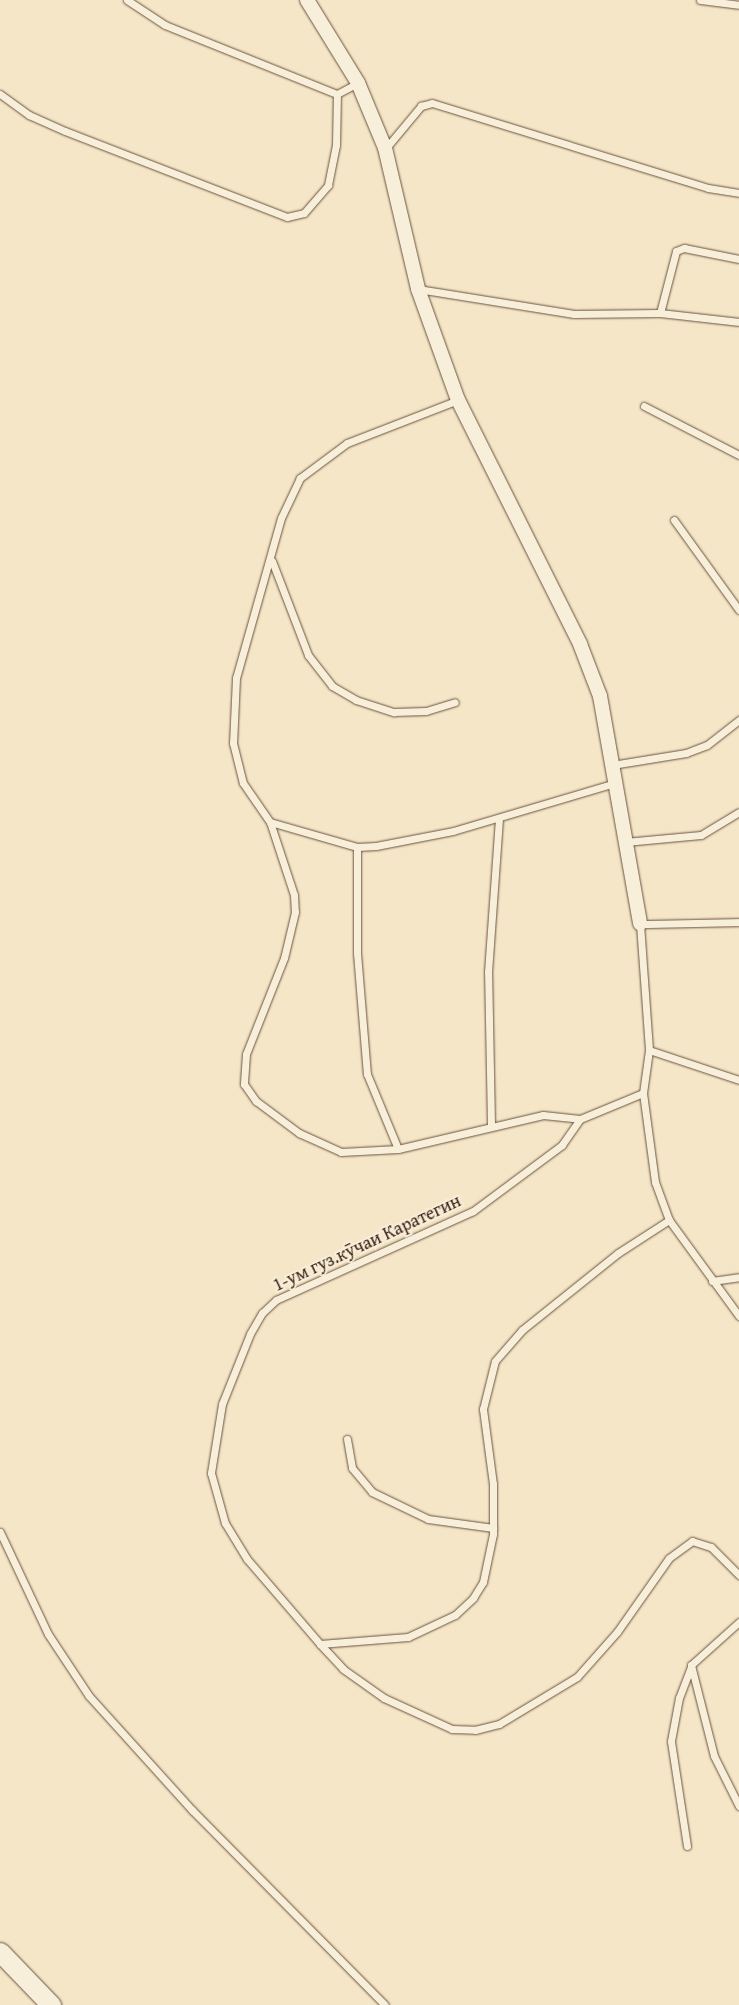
<!DOCTYPE html>
<html>
<head>
<meta charset="utf-8">
<style>
  body { margin:0 }
  #map { position:relative; width:739px; height:2005px; overflow:hidden; background:#f4e6c7; font-family:"Gentium Book Plus",serif }
  div>[style] { position:absolute }
  [style*='--x'] { left:calc(var(--x)*1px); top:calc(var(--y)*1px); width:calc(var(--w)*1px); rotate:calc(var(--a)*1deg) }
  .roads { filter:drop-shadow(0 0 1px #6a523e) drop-shadow(0 0 1px #6a523e) }
  .lane>* { height:7px; margin:-3.5px; padding:0 3.5px; transform-origin:3.5px; border-radius:3.5px; background:#f8efdb }
  .street>* { height:14px; margin:-7px; padding:0 7px; transform-origin:7px; border-radius:7px; background:#f8efdb }
  .secondary>* { height:19px; margin:-9.5px; padding:0 9.5px; transform-origin:9.5px; border-radius:9.5px; background:#f8efdb }
  span { translate:-50% -50%; white-space:nowrap; text-align:center; line-height:1.15; -webkit-text-stroke:4px #f8efdb; paint-order:stroke }
  .street-label { font-size:18px; color:#3c2010 }
</style>
</head>
<body>
<div id="map">
  <div class="roads">
    <div class="lane">
      <i style="--x:127;--y:0;--w:45;--a:33.3"></i>
      <i style="--x:165;--y:25;--w:185;--a:21.9"></i>
      <i style="--x:337;--y:94;--w:24;--a:-28"></i>
      <i style="--x:700;--y:0;--w:39;--a:7"></i>
      <i style="--x:0;--y:94;--w:36;--a:36"></i>
      <i style="--x:29;--y:115;--w:39;--a:24"></i>
      <i style="--x:65;--y:131;--w:238;--a:21.2"></i>
      <i style="--x:287;--y:217;--w:17;--a:-13"></i>
      <i style="--x:304;--y:213;--w:37;--a:-49"></i>
      <i style="--x:328;--y:185;--w:41;--a:-78.7"></i>
      <i style="--x:336;--y:145;--w:51;--a:-88.9"></i>
      <i style="--x:386;--y:148;--w:55;--a:-50.2"></i>
      <i style="--x:421;--y:106;--w:11;--a:-15"></i>
      <i style="--x:432;--y:103;--w:289;--a:17.1"></i>
      <i style="--x:708;--y:188;--w:31;--a:9"></i>
      <i style="--x:418;--y:289;--w:158;--a:9.1"></i>
      <i style="--x:574;--y:314;--w:86;--a:-0.7"></i>
      <i style="--x:660;--y:313;--w:80;--a:6.5"></i>
      <i style="--x:660;--y:313;--w:64;--a:-75.5"></i>
      <i style="--x:676;--y:251;--w:9;--a:-21"></i>
      <i style="--x:684;--y:248;--w:56;--a:11.3"></i>
      <i style="--x:458;--y:400;--w:119;--a:158.8"></i>
      <i style="--x:347;--y:443;--w:59;--a:143.3"></i>
      <i style="--x:300;--y:478;--w:44;--a:115.4"></i>
      <i style="--x:281;--y:518;--w:166;--a:105.7"></i>
      <i style="--x:236;--y:678;--w:65;--a:92.6"></i>
      <i style="--x:233;--y:743;--w:41;--a:76"></i>
      <i style="--x:243;--y:783;--w:47;--a:55.3"></i>
      <i style="--x:270;--y:822;--w:77;--a:71.8"></i>
      <i style="--x:294;--y:895;--w:17;--a:87"></i>
      <i style="--x:295;--y:912;--w:47;--a:103.4"></i>
      <i style="--x:284;--y:958;--w:103;--a:111.6"></i>
      <i style="--x:246;--y:1054;--w:30;--a:94"></i>
      <i style="--x:244;--y:1084;--w:21;--a:55"></i>
      <i style="--x:256;--y:1101;--w:54;--a:36.7"></i>
      <i style="--x:299;--y:1133;--w:46;--a:24.3"></i>
      <i style="--x:341;--y:1152;--w:57;--a:-3"></i>
      <i style="--x:398;--y:1149;--w:149;--a:-13.2"></i>
      <i style="--x:543;--y:1115;--w:37;--a:6"></i>
      <i style="--x:644;--y:406;--w:107;--a:27.3"></i>
      <i style="--x:674;--y:520;--w:111;--a:54.2"></i>
      <i style="--x:272;--y:561;--w:101;--a:69"></i>
      <i style="--x:308;--y:655;--w:39;--a:52"></i>
      <i style="--x:332;--y:686;--w:28;--a:30"></i>
      <i style="--x:356;--y:700;--w:40;--a:18"></i>
      <i style="--x:394;--y:712;--w:32;--a:-2"></i>
      <i style="--x:426;--y:711;--w:30;--a:-17"></i>
      <i style="--x:612;--y:765;--w:75;--a:-9.2"></i>
      <i style="--x:686;--y:753;--w:22;--a:-21"></i>
      <i style="--x:707;--y:745;--w:41;--a:-38"></i>
      <i style="--x:270;--y:822;--w:91;--a:16"></i>
      <i style="--x:357;--y:847;--w:19;--a:-3"></i>
      <i style="--x:376;--y:846;--w:78;--a:-11"></i>
      <i style="--x:453;--y:831;--w:169;--a:-16.5"></i>
      <i style="--x:625;--y:842;--w:76;--a:-5.3"></i>
      <i style="--x:701;--y:835;--w:44;--a:-31.2"></i>
      <i style="--x:357;--y:847;--w:106;--a:90"></i>
      <i style="--x:357;--y:953;--w:121;--a:85.3"></i>
      <i style="--x:367;--y:1074;--w:81;--a:67.5"></i>
      <i style="--x:739;--y:922;--w:99;--a:178.8"></i>
      <i style="--x:640;--y:924;--w:126;--a:85.9"></i>
      <i style="--x:649;--y:1050;--w:43;--a:97.9"></i>
      <i style="--x:643;--y:1093;--w:90;--a:82.3"></i>
      <i style="--x:655;--y:1182;--w:40;--a:69.8"></i>
      <i style="--x:669;--y:1220;--w:119;--a:53.9"></i>
      <i style="--x:649;--y:1050;--w:95;--a:18.4"></i>
      <i style="--x:643;--y:1093;--w:68;--a:157.6"></i>
      <i style="--x:580;--y:1119;--w:32;--a:125"></i>
      <i style="--x:562;--y:1145;--w:111;--a:143.4"></i>
      <i style="--x:473;--y:1211;--w:216;--a:155.7"></i>
      <i style="--x:276;--y:1300;--w:19;--a:137"></i>
      <i style="--x:262;--y:1313;--w:24;--a:120"></i>
      <i style="--x:250;--y:1334;--w:75;--a:111.8"></i>
      <i style="--x:222;--y:1404;--w:70;--a:99.1"></i>
      <i style="--x:211;--y:1473;--w:52;--a:74.4"></i>
      <i style="--x:225;--y:1523;--w:42;--a:58.6"></i>
      <i style="--x:247;--y:1559;--w:112;--a:49.3"></i>
      <i style="--x:320;--y:1644;--w:34;--a:47"></i>
      <i style="--x:343;--y:1669;--w:50;--a:35.3"></i>
      <i style="--x:384;--y:1698;--w:75;--a:24.5"></i>
      <i style="--x:452;--y:1729;--w:23;--a:2"></i>
      <i style="--x:475;--y:1730;--w:25;--a:-14"></i>
      <i style="--x:499;--y:1724;--w:91;--a:-31.1"></i>
      <i style="--x:577;--y:1677;--w:60;--a:-48.4"></i>
      <i style="--x:617;--y:1632;--w:90;--a:-54.9"></i>
      <i style="--x:669;--y:1558;--w:29;--a:-36"></i>
      <i style="--x:692;--y:1541;--w:20;--a:18"></i>
      <i style="--x:711;--y:1547;--w:40;--a:45"></i>
      <i style="--x:491;--y:1124;--w:152;--a:-91.1"></i>
      <i style="--x:488;--y:972;--w:154;--a:-85.9"></i>
      <i style="--x:712;--y:1281;--w:27;--a:-8"></i>
      <i style="--x:347;--y:1439;--w:29;--a:80"></i>
      <i style="--x:352;--y:1468;--w:31;--a:50"></i>
      <i style="--x:372;--y:1492;--w:62;--a:25.7"></i>
      <i style="--x:428;--y:1519;--w:66;--a:7.9"></i>
      <i style="--x:0;--y:1532;--w:113;--a:64.8"></i>
      <i style="--x:48;--y:1634;--w:74;--a:56.5"></i>
      <i style="--x:89;--y:1696;--w:154;--a:47.9"></i>
      <i style="--x:192;--y:1810;--w:274;--a:45.3"></i>
      <i style="--x:739;--y:1622;--w:64;--a:138.1"></i>
      <i style="--x:691;--y:1665;--w:94;--a:75.8"></i>
      <i style="--x:714;--y:1756;--w:56;--a:63.4"></i>
      <i style="--x:320;--y:1644;--w:88;--a:-4.5"></i>
      <i style="--x:408;--y:1637;--w:52;--a:-25.1"></i>
      <i style="--x:455;--y:1615;--w:25;--a:-43"></i>
      <i style="--x:473;--y:1598;--w:19;--a:-58"></i>
      <i style="--x:483;--y:1582;--w:49;--a:-78.2"></i>
      <i style="--x:493;--y:1534;--w:50;--a:-90"></i>
      <i style="--x:493;--y:1484;--w:76;--a:-97.6"></i>
      <i style="--x:483;--y:1409;--w:49;--a:-76"></i>
      <i style="--x:495;--y:1361;--w:41;--a:-48.9"></i>
      <i style="--x:522;--y:1330;--w:123;--a:-38.7"></i>
      <i style="--x:618;--y:1253;--w:61;--a:-32.9"></i>
      <i style="--x:687;--y:1846;--w:106;--a:-98.7"></i>
      <i style="--x:671;--y:1741;--w:44;--a:-79.5"></i>
      <i style="--x:679;--y:1698;--w:34;--a:-69"></i>
    </div>
    <div class="street">
      <i style="--x:307;--y:0;--w:97;--a:58.4"></i>
      <i style="--x:358;--y:83;--w:70;--a:67.4"></i>
      <i style="--x:385;--y:148;--w:145;--a:76.8"></i>
      <i style="--x:418;--y:289;--w:118;--a:70.2"></i>
      <i style="--x:458;--y:400;--w:273;--a:63.4"></i>
      <i style="--x:580;--y:644;--w:56;--a:69"></i>
      <i style="--x:600;--y:696;--w:231;--a:80"></i>
    </div>
    <div class="secondary">
      <i style="--x:0;--y:1952;--w:74;--a:46.1"></i>
    </div>
  </div>
  <div class="street-label">
    <span style="left:367px;top:1243px;rotate:-25deg">1-ум гуз.кӯчаи Каратегин</span>
  </div>
</div>
</body>
</html>
